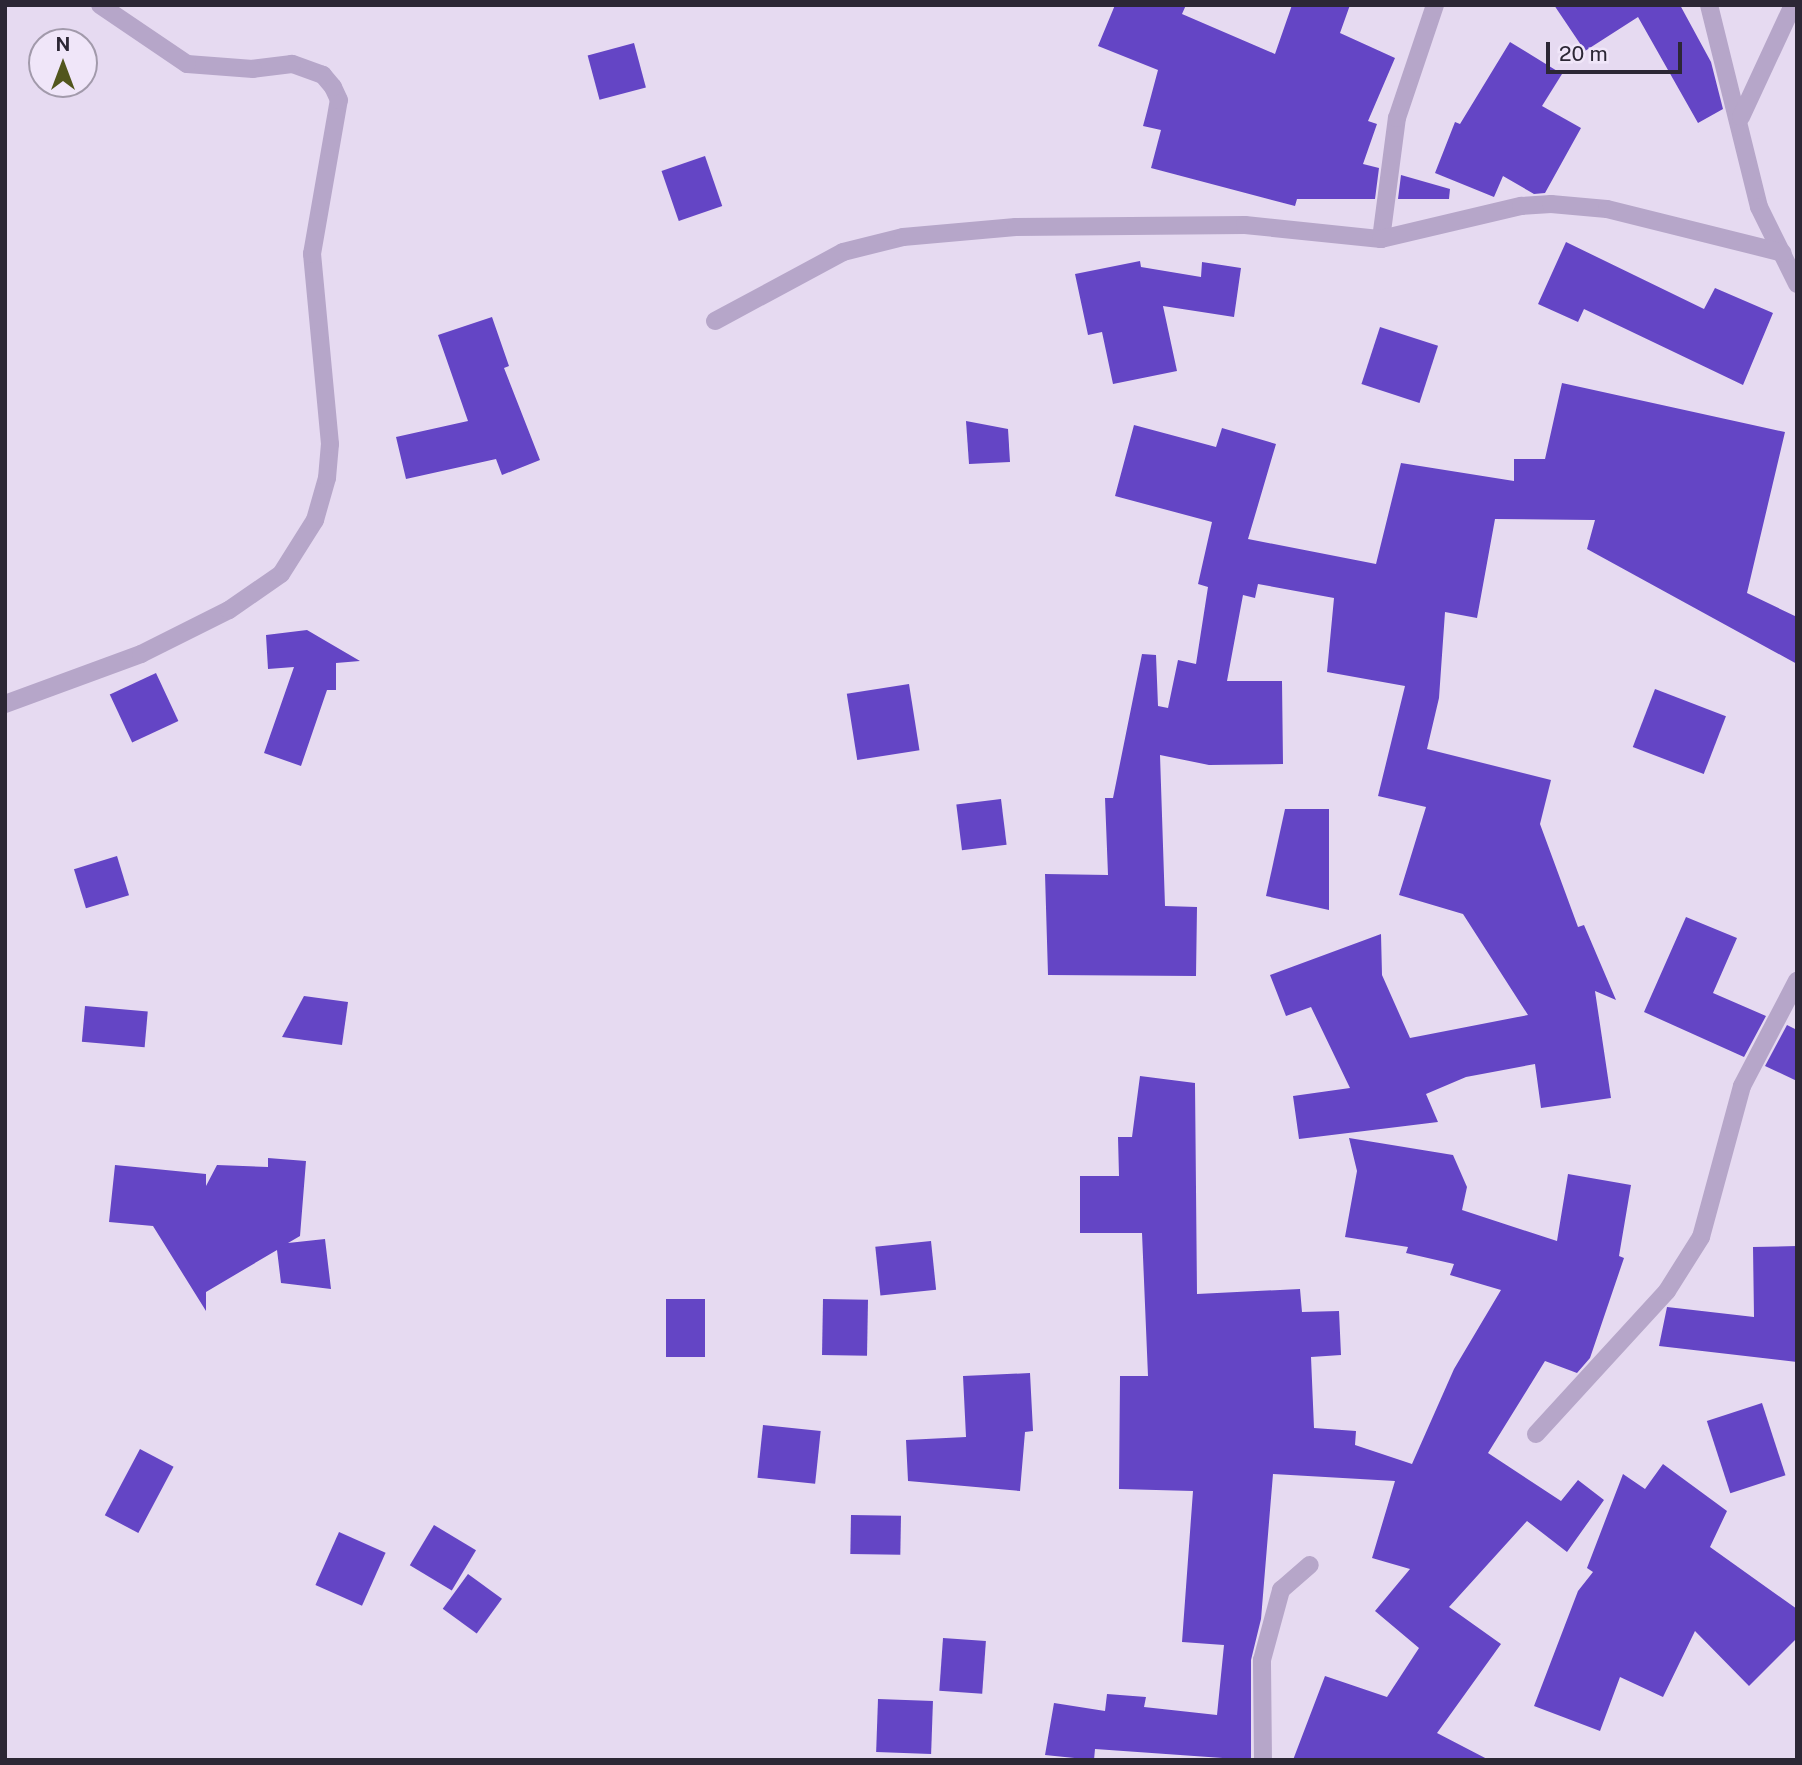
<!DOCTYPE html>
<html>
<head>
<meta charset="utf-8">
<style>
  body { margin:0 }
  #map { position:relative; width:1802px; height:1765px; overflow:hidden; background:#e6daf1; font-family:"Public Sans",sans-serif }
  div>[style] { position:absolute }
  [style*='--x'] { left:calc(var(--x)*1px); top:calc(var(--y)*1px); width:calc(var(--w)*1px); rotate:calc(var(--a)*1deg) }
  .building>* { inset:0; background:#6445c5; transform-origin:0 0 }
  .street>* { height:18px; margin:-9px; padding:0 9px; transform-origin:9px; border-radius:9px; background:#b6a6c9 }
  span { translate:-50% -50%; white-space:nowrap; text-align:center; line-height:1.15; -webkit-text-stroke:7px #f0e6f9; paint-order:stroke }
  .frame { position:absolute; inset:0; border:7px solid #2c2735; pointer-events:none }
  .north { position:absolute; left:28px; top:28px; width:70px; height:70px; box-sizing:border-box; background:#f0e6f9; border:2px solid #a29aab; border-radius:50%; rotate:0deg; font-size:19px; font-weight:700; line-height:28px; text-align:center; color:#2c2735 }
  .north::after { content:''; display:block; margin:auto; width:24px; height:32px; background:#52561d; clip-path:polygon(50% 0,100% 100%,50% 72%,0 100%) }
  .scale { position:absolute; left:1546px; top:42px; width:136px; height:32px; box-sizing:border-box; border:4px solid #2c2735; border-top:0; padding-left:9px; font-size:21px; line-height:24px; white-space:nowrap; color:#2c2735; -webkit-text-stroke:5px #f0e6f9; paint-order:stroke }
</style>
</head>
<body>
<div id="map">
  <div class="building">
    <i style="clip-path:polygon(1115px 5px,1186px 5px,1182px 14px,1275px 54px,1292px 5px,1350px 5px,1340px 33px,1395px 58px,1368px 121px,1377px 124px,1363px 164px,1379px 168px,1375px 199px,1297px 199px,1295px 206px,1151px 168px,1161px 130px,1143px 126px,1158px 70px,1098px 46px)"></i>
    <i style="clip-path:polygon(1554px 5px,1680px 5px,1711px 62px,1723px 109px,1698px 123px,1638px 17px,1585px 51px)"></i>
    <i style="clip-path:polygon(1510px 42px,1562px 74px,1542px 106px,1581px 128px,1545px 193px,1534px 194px,1503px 176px,1494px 197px,1435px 173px,1455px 122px,1460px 124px)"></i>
    <i style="left:634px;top:43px;width:46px;height:48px;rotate:75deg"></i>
    <i style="left:705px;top:156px;width:53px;height:46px;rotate:71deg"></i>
    <i style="clip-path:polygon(1401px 175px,1450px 189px,1449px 199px,1398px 199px)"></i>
    <i style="clip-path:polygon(1566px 242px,1704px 309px,1715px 288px,1773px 313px,1743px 385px,1584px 309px,1578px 322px,1538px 304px)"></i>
    <i style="clip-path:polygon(1140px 261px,1141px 267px,1201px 277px,1202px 262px,1241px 268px,1234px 317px,1163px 306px,1177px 371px,1113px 384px,1102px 332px,1088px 335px,1075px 274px)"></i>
    <i style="clip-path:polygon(492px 317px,509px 366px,504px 368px,540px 460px,502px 475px,496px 459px,406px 479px,396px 437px,468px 421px,438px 335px)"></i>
    <i style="left:1380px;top:327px;width:61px;height:60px;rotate:18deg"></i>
    <i style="clip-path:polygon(1562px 383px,1785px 432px,1747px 593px,1797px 617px,1797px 664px,1587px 549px,1595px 520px,1495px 519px,1477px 618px,1445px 612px,1439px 698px,1427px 749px,1551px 780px,1540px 824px,1578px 927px,1584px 925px,1616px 1000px,1595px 991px,1611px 1098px,1541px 1108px,1535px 1064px,1466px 1077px,1426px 1094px,1438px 1122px,1299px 1139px,1293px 1096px,1350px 1088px,1311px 1007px,1286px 1016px,1270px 975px,1381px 934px,1382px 975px,1410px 1038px,1528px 1015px,1463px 914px,1399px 895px,1426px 807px,1378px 796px,1405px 686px,1327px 672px,1334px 598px,1258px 584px,1255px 598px,1243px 595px,1227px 681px,1282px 681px,1283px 764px,1209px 765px,1160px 755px,1165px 906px,1197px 907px,1196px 976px,1048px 975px,1045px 874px,1108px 875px,1105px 798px,1113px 798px,1142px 654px,1156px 655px,1158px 706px,1168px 708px,1178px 660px,1196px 664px,1208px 587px,1198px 584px,1212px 522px,1115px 496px,1134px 425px,1216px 447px,1222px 428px,1276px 444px,1248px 539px,1376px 564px,1401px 463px,1514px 481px,1514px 459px,1545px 459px)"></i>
    <i style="clip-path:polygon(966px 421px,1008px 429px,1010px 462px,969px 464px)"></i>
    <i style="clip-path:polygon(307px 630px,360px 661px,336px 663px,336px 690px,327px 690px,301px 766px,264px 753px,294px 667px,268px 669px,266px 635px)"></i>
    <i style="left:156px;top:673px;width:53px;height:51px;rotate:65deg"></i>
    <i style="left:909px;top:684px;width:67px;height:63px;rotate:81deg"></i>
    <i style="left:1655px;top:689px;width:76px;height:62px;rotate:21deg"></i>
    <i style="left:1001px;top:799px;width:46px;height:45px;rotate:83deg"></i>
    <i style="clip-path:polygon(1285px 809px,1329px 809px,1329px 910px,1266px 896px)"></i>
    <i style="left:117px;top:856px;width:41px;height:45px;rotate:73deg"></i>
    <i style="clip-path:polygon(1686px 917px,1737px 938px,1713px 993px,1766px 1016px,1744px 1057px,1644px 1012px)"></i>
    <i style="clip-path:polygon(304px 996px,348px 1002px,342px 1045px,282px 1037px)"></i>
    <i style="left:85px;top:1006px;width:63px;height:36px;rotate:5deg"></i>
    <i style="clip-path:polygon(1787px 1025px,1797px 1030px,1797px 1081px,1765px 1066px)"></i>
    <i style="clip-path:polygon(1140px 1076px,1195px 1083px,1197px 1294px,1300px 1289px,1302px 1312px,1339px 1311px,1341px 1355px,1311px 1357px,1314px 1428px,1356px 1431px,1355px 1445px,1412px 1464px,1454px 1369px,1501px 1290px,1450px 1275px,1454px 1264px,1406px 1253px,1408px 1247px,1345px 1237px,1357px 1171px,1349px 1138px,1453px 1155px,1467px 1187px,1462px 1210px,1557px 1241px,1568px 1174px,1631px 1185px,1619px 1256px,1624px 1258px,1590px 1358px,1577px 1373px,1545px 1361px,1488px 1453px,1561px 1501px,1578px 1480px,1604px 1500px,1567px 1552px,1527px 1521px,1449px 1607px,1501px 1644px,1437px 1733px,1489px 1760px,1293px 1760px,1325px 1676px,1387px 1697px,1419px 1648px,1375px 1611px,1410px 1569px,1372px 1558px,1395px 1481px,1273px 1474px,1261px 1619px,1251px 1660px,1251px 1760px,1095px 1749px,1094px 1760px,1045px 1755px,1054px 1703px,1105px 1711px,1107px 1694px,1146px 1697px,1144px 1707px,1217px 1715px,1224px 1645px,1182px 1642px,1193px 1491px,1119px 1489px,1120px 1376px,1148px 1376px,1142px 1233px,1080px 1233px,1080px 1176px,1119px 1176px,1118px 1137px,1132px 1137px)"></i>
    <i style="clip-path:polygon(268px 1158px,306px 1161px,300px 1236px,288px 1243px,325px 1239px,331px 1289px,281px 1283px,277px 1250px,206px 1292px,206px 1311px,153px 1226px,109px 1222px,115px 1165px,206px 1174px,206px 1186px,217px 1165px,268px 1167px)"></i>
    <i style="left:931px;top:1241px;width:49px;height:56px;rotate:84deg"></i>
    <i style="clip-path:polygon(1797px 1246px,1797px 1362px,1659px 1346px,1667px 1307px,1754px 1317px,1753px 1247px)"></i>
    <i style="left:666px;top:1299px;width:39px;height:58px"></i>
    <i style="left:823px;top:1299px;width:45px;height:56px;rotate:1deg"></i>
    <i style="clip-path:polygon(1030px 1373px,1033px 1431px,1025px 1432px,1020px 1491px,908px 1481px,906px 1440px,966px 1437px,963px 1376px)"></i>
    <i style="left:1762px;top:1403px;width:76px;height:58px;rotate:72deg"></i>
    <i style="left:763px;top:1425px;width:58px;height:53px;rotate:6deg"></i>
    <i style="left:140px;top:1449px;width:38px;height:75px;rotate:28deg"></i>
    <i style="clip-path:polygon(1663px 1464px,1727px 1511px,1710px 1547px,1797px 1609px,1797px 1638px,1749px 1686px,1695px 1631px,1663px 1697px,1620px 1677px,1600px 1731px,1534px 1706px,1578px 1591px,1593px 1572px,1587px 1568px,1623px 1474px,1645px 1489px)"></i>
    <i style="left:851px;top:1515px;width:50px;height:39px;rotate:1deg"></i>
    <i style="left:434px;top:1525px;width:49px;height:47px;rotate:31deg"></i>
    <i style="left:339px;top:1532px;width:51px;height:58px;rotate:24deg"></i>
    <i style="left:468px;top:1574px;width:42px;height:43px;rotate:36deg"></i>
    <i style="left:943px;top:1638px;width:43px;height:53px;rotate:4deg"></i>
    <i style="left:878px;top:1699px;width:55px;height:53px;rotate:2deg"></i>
  </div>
  <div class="street">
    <i style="--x:1709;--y:5;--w:208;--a:76.1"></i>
    <i style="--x:1759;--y:207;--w:86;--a:63.7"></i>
    <i style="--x:1741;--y:117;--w:123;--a:-65.1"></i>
    <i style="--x:1381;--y:239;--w:122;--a:-82.5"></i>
    <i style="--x:1397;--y:118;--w:119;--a:-71.4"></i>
    <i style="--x:715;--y:321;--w:145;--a:-28.3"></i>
    <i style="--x:843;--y:252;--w:62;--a:-14"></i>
    <i style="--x:903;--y:237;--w:113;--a:-5.1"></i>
    <i style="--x:1016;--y:227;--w:229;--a:-0.5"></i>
    <i style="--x:1245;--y:225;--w:137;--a:5.9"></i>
    <i style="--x:1381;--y:239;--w:144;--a:-13.3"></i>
    <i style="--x:1521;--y:206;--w:30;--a:-4"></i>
    <i style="--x:1551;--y:204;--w:56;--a:5.1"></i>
    <i style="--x:1607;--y:209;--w:181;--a:14"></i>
    <i style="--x:5;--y:704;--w:145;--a:-20.2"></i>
    <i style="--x:141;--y:654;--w:98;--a:-26.6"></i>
    <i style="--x:229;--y:610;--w:63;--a:-34.7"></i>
    <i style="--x:281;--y:574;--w:64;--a:-57.8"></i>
    <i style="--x:315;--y:520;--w:44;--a:-74.1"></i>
    <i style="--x:327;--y:478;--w:34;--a:-85"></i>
    <i style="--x:330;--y:444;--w:191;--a:-95.4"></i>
    <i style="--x:312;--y:254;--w:156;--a:-80.1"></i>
    <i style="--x:339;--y:100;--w:14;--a:-115"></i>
    <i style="--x:333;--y:87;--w:16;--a:-130"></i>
    <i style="--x:323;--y:75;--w:33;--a:-160"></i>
    <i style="--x:292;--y:64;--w:39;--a:173"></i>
    <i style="--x:253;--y:69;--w:66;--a:-175.7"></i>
    <i style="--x:187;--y:64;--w:105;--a:-145.9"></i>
    <i style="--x:1536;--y:1434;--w:194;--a:-47.5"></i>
    <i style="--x:1667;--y:1291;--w:64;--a:-57.8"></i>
    <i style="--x:1701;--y:1237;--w:156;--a:-74.8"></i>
    <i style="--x:1742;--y:1086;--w:119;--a:-62.4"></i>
    <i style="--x:1263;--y:1760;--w:100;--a:-90.6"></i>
    <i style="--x:1262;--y:1660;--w:73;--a:-74.8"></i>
    <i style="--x:1281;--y:1590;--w:38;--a:-41"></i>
  </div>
  <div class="frame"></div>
  <div class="north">N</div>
  <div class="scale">20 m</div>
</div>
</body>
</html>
